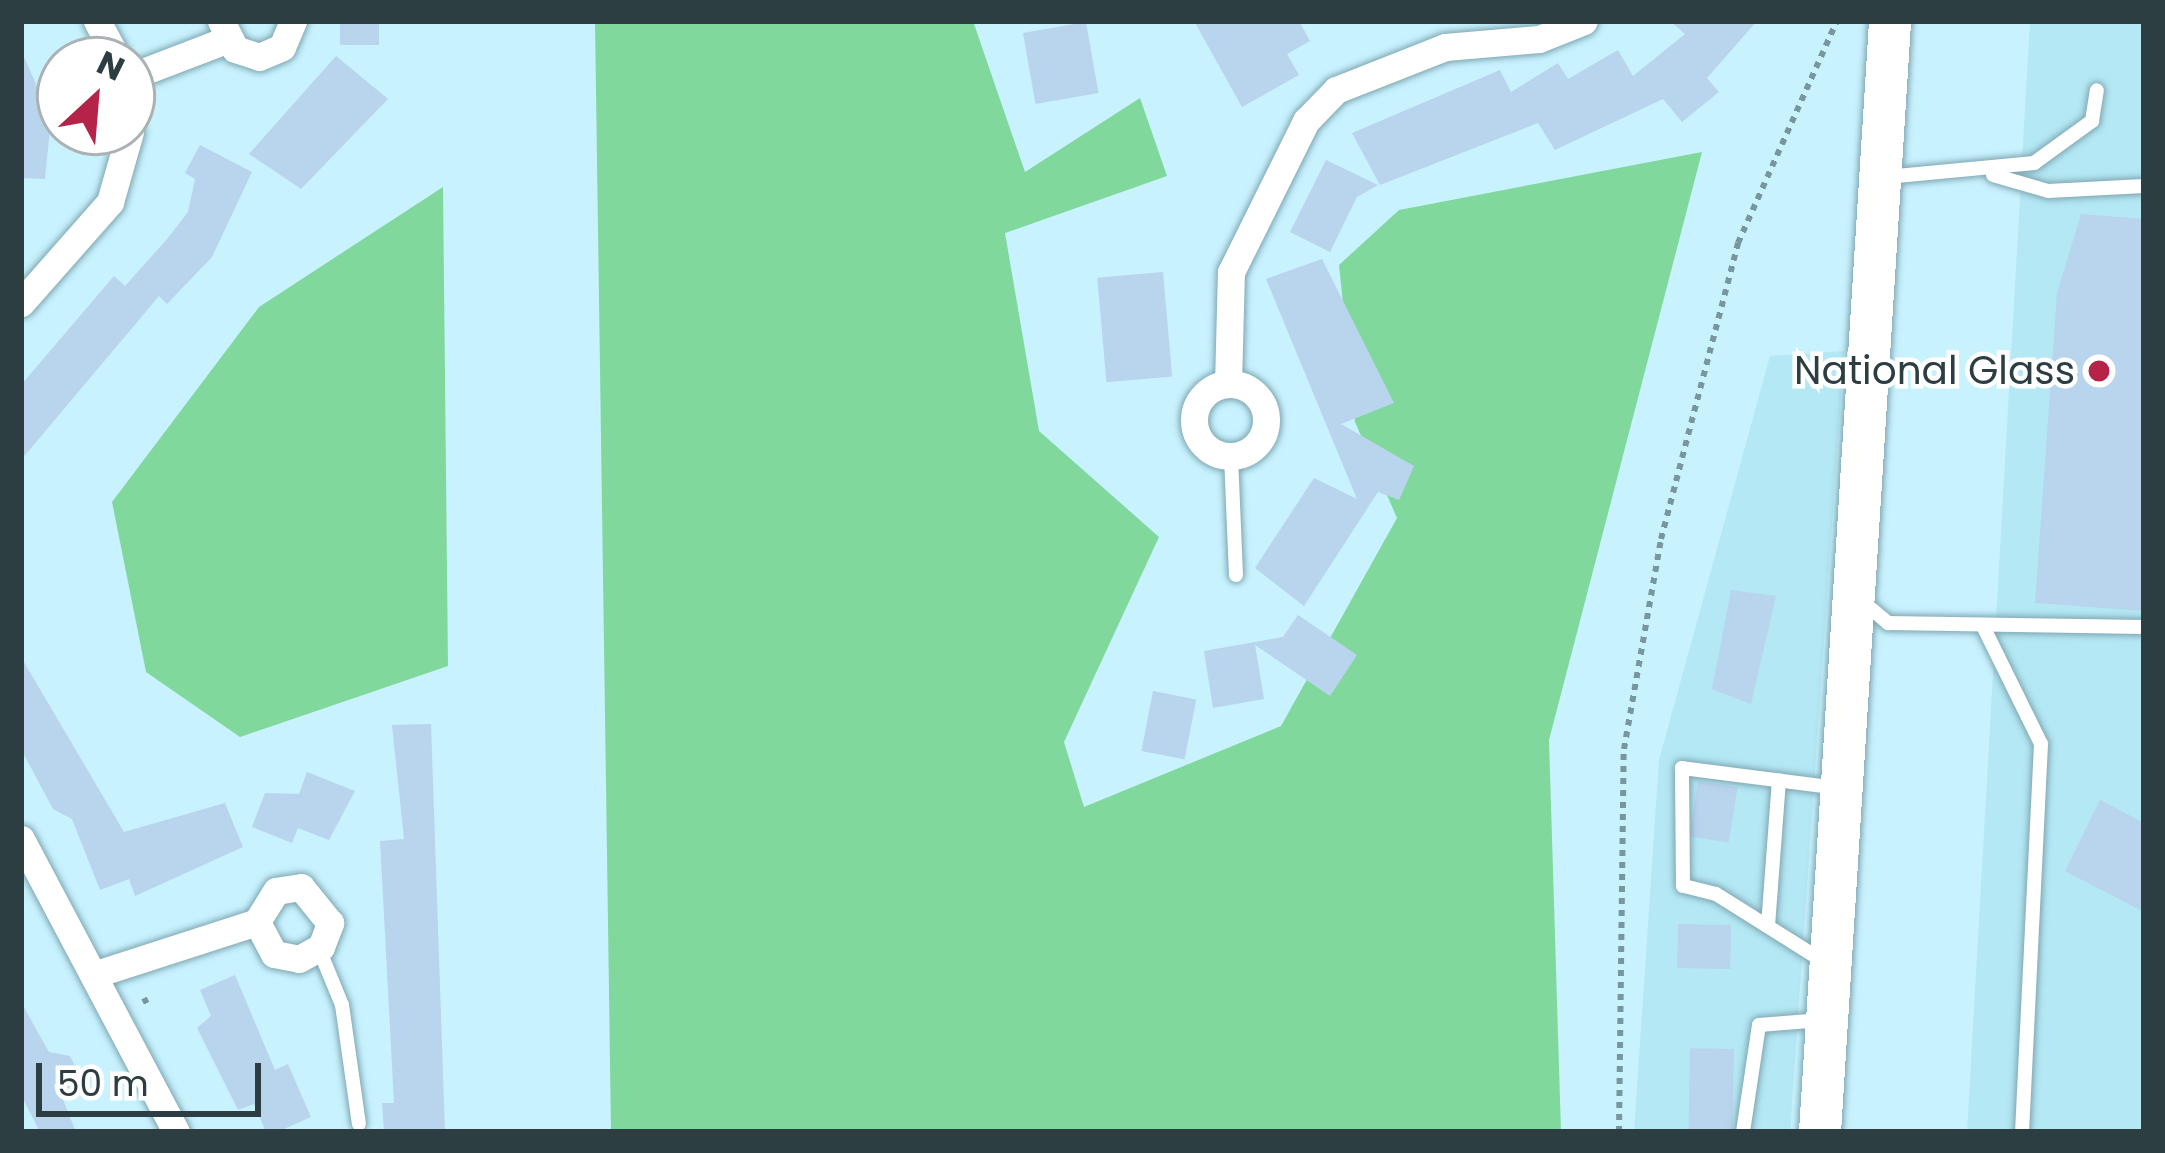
<!DOCTYPE html>
<html>
<head>
<meta charset="utf-8">
<style>
  body { margin:0 }
  #map { position:relative; width:2165px; height:1153px; overflow:hidden; background:#c8f2fe; font-family:Poppins,sans-serif }
  div>[style] { position:absolute }
  [style*='--x'] { left:calc(var(--x)*1px); top:calc(var(--y)*1px); width:calc(var(--w)*1px); rotate:calc(var(--a)*1deg) }
  .built>* { inset:0; background:#b4e8f4 }
  .green>* { inset:0; background:#80d89c }
  .building>* { inset:0; background:#b9d4ed; transform-origin:0 0 }
  .path>* { height:6px; margin-top:-3px; transform-origin:0; background:repeating-linear-gradient(90deg,#78969e 0 6px,transparent 0 12px) }
  .roads { filter:drop-shadow(0 0 3px #7fa7b2) drop-shadow(0 0 3px #7fa7b2) }
  .service>* { height:14px; margin:-7px; padding:0 7px; transform-origin:7px; border-radius:7px; background:#fff }
  .minor>* { height:27px; margin:-13.5px; padding:0 13.5px; transform-origin:13.5px; border-radius:13.5px; background:#fff }
  .minor>.ring { margin:-13.5px; padding:0; box-sizing:content-box; background:none; border:27px solid #fff; border-radius:50% }
  .primary>* { height:42px; margin:-21px; padding:0 21px; transform-origin:21px; border-radius:21px; background:#fff }
  .dots>* { width:33px; height:33px; translate:-50% -50%; box-sizing:border-box; border:6px solid #fff; border-radius:50% }
  span { translate:-50% -50%; white-space:nowrap; text-align:center; line-height:1.15; -webkit-text-stroke:9px #fff; paint-order:stroke }
  .poi-label { font-size:39px; color:#2d3e43 }
  .right { translate:-100% -50%; text-align:right }
  .frame { position:absolute; inset:0; border:24px solid #2d3e43; pointer-events:none }
  .north { position:absolute; left:36px; top:36px; width:120px; height:120px; box-sizing:border-box; background:#fff; border:3px solid #abb2b4; border-radius:50%; rotate:26deg; font-size:33px; font-weight:700; line-height:48px; text-align:center; color:#2d3e43 }
  .north::after { content:''; display:block; margin:auto; width:42px; height:54px; background:#b52349; clip-path:polygon(50% 0,100% 100%,50% 72%,0 100%) }
  .scale { position:absolute; left:36px; top:1063px; width:225px; height:54px; box-sizing:border-box; border:6px solid #2d3e43; border-top:0; padding-left:15px; font-size:36px; line-height:42px; white-space:nowrap; color:#2d3e43; -webkit-text-stroke:9px #fff; paint-order:stroke }
</style>
</head>
<body>
<div id="map">
  <div class="built">
    <i style="clip-path:polygon(2030px 21px,2144px 21px,2144px 1132px,1967px 1132px)"></i>
    <i style="clip-path:polygon(1844px 351px,1790px 1132px,1634px 1132px,1659px 760px,1770px 356px)"></i>
  </div>
  <div class="green">
    <i style="clip-path:polygon(595px 21px,973px 21px,1025px 172px,1140px 98px,1167px 176px,1005px 233px,1039px 431px,1159px 537px,1064px 742px,1084px 807px,1281px 726px,1397px 518px,1355px 422px,1339px 265px,1399px 210px,1702px 152px,1549px 740px,1561px 1132px,611px 1132px)"></i>
    <i style="clip-path:polygon(443px 187px,448px 666px,240px 737px,146px 672px,112px 502px,259px 307px)"></i>
  </div>
  <div class="building">
    <i style="left:340px;top:21px;width:39px;height:24px"></i>
    <i style="clip-path:polygon(1194px 21px,1299px 21px,1310px 41px,1287px 54px,1299px 75px,1242px 107px)"></i>
    <i style="clip-path:polygon(1670px 21px,1757px 21px,1707px 78px,1719px 92px,1682px 122px,1663px 99px,1555px 150px,1538px 123px,1380px 185px,1352px 133px,1500px 70px,1511px 92px,1558px 63px,1568px 79px,1618px 50px,1633px 76px,1685px 34px)"></i>
    <i style="left:1086px;top:22px;width:72px;height:64px;rotate:80deg"></i>
    <i style="clip-path:polygon(21px 50px,51px 118px,45px 179px,21px 178px)"></i>
    <i style="clip-path:polygon(336px 56px,388px 99px,301px 189px,249px 154px)"></i>
    <i style="clip-path:polygon(200px 145px,252px 172px,212px 257px,167px 304px,159px 296px,21px 460px,21px 385px,114px 276px,125px 286px,168px 238px,188px 212px,195px 179px,185px 173px)"></i>
    <i style="clip-path:polygon(1326px 160px,1378px 185px,1357px 197px,1330px 252px,1290px 232px)"></i>
    <i style="clip-path:polygon(2081px 214px,2144px 219px,2144px 611px,2035px 603px,2057px 293px)"></i>
    <i style="clip-path:polygon(1322px 259px,1394px 403px,1341px 424px,1414px 466px,1399px 500px,1378px 492px,1304px 606px,1255px 568px,1314px 478px,1357px 499px,1266px 279px)"></i>
    <i style="left:1163px;top:272px;width:105px;height:66px;rotate:85deg"></i>
    <i style="clip-path:polygon(1731px 590px,1776px 596px,1751px 704px,1712px 689px)"></i>
    <i style="clip-path:polygon(1298px 615px,1357px 655px,1330px 696px,1255px 645px,1264px 699px,1213px 708px,1204px 651px,1283px 637px)"></i>
    <i style="clip-path:polygon(21px 657px,124px 832px,225px 803px,243px 847px,135px 896px,129px 879px,100px 890px,72px 819px,53px 809px,21px 749px)"></i>
    <i style="left:1153px;top:691px;width:44px;height:61px;rotate:11deg"></i>
    <i style="clip-path:polygon(431px 724px,445px 1132px,384px 1132px,382px 1103px,394px 1103px,380px 841px,404px 839px,392px 725px)"></i>
    <i style="clip-path:polygon(307px 772px,355px 791px,329px 840px,298px 828px,292px 843px,252px 827px,265px 793px,299px 794px)"></i>
    <i style="left:1698px;top:781px;width:40px;height:56px;rotate:9deg"></i>
    <i style="clip-path:polygon(2100px 800px,2144px 823px,2144px 912px,2065px 871px)"></i>
    <i style="left:1678px;top:924px;width:53px;height:44px;rotate:1deg"></i>
    <i style="clip-path:polygon(235px 975px,275px 1070px,288px 1064px,311px 1117px,277px 1132px,266px 1132px,254px 1104px,238px 1110px,197px 1028px,211px 1016px,200px 990px)"></i>
    <i style="clip-path:polygon(21px 1002px,49px 1052px,70px 1056px,85px 1085px,62px 1097px,76px 1132px,40px 1132px,21px 1095px)"></i>
    <i style="left:1734px;top:1049px;width:83px;height:44px;rotate:91deg"></i>
  </div>
  <div class="path">
    <i style="--x:144;--y:998;--w:7;--a:63"></i>
    <i style="--x:1619;--y:1132;--w:383;--a:-89.3"></i>
    <i style="--x:1624;--y:749;--w:213;--a:-80"></i>
    <i style="--x:1661;--y:539;--w:306;--a:-75.4"></i>
    <i style="--x:1738;--y:243;--w:243;--a:-66"></i>
  </div>
  <div class="roads">
    <div class="service">
      <i style="--x:1993;--y:175;--w:57;--a:16.2"></i>
      <i style="--x:2048;--y:191;--w:96;--a:-3"></i>
      <i style="--x:1886;--y:177;--w:149;--a:-5.4"></i>
      <i style="--x:2034;--y:163;--w:72;--a:-35.9"></i>
      <i style="--x:2092;--y:121;--w:31;--a:-81"></i>
      <i style="--x:1231;--y:456;--w:119;--a:87.6"></i>
      <i style="--x:1863;--y:602;--w:33;--a:40"></i>
      <i style="--x:1888;--y:623;--w:256;--a:0.9"></i>
      <i style="--x:1984;--y:628;--w:129;--a:63.8"></i>
      <i style="--x:2041;--y:744;--w:388;--a:92.8"></i>
      <i style="--x:1768;--y:926;--w:146;--a:-85.7"></i>
      <i style="--x:319;--y:949;--w:61;--a:67.7"></i>
      <i style="--x:342;--y:1005;--w:120;--a:81.9"></i>
      <i style="--x:1826;--y:963;--w:130;--a:-147.9"></i>
      <i style="--x:1716;--y:894;--w:34;--a:-166"></i>
      <i style="--x:1683;--y:886;--w:118;--a:-90.5"></i>
      <i style="--x:1682;--y:768;--w:157;--a:7.3"></i>
      <i style="--x:1743;--y:1132;--w:108;--a:-81.5"></i>
      <i style="--x:1759;--y:1025;--w:63;--a:-4.5"></i>
    </div>
    <div class="minor">
      <i style="--x:97;--y:21;--w:44;--a:61.7"></i>
      <i style="--x:221;--y:21;--w:31;--a:63"></i>
      <i style="--x:235;--y:49;--w:25;--a:18"></i>
      <i style="--x:259;--y:57;--w:25;--a:-23"></i>
      <i style="--x:282;--y:47;--w:28;--a:-67"></i>
      <i style="--x:132;--y:76;--w:101;--a:-21"></i>
      <i style="--x:21;--y:303;--w:135;--a:-48.6"></i>
      <i style="--x:110;--y:202;--w:73;--a:-74.1"></i>
      <i style="--x:1228;--y:384;--w:112;--a:-88.5"></i>
      <i style="--x:1231;--y:272;--w:169;--a:-63.6"></i>
      <i style="--x:1306;--y:121;--w:43;--a:-45.9"></i>
      <i style="--x:1336;--y:90;--w:117;--a:-21.5"></i>
      <i style="--x:1445;--y:47;--w:94;--a:-4.9"></i>
      <i style="--x:1539;--y:39;--w:48;--a:-21.8"></i>
      <i class="ring" style="left:1194px;top:384px;width:45px;height:45px"></i>
      <i style="--x:21;--y:839;--w:331;--a:62.1"></i>
      <i style="--x:99;--y:973;--w:166;--a:-17.9"></i>
      <i style="--x:257;--y:922;--w:36;--a:62"></i>
      <i style="--x:274;--y:954;--w:25;--a:11"></i>
      <i style="--x:299;--y:959;--w:25;--a:-29"></i>
      <i style="--x:321;--y:947;--w:26;--a:-69"></i>
      <i style="--x:330;--y:923;--w:46;--a:-128.9"></i>
      <i style="--x:301;--y:887;--w:25;--a:171"></i>
      <i style="--x:276;--y:891;--w:36;--a:122"></i>
    </div>
    <div class="primary">
      <i style="--x:1820;--y:1132;--w:1113;--a:-86.39"></i>
    </div>
  </div>
  <div class="dots">
    <i style="left:2099px;top:371px;background:#b52349"></i>
  </div>
  <div class="poi-label">
    <span class="right" style="left:2075px;top:371px">National Glass</span>
  </div>
  <div class="frame"></div>
  <div class="north">N</div>
  <div class="scale">50 m</div>
</div>
</body>
</html>
